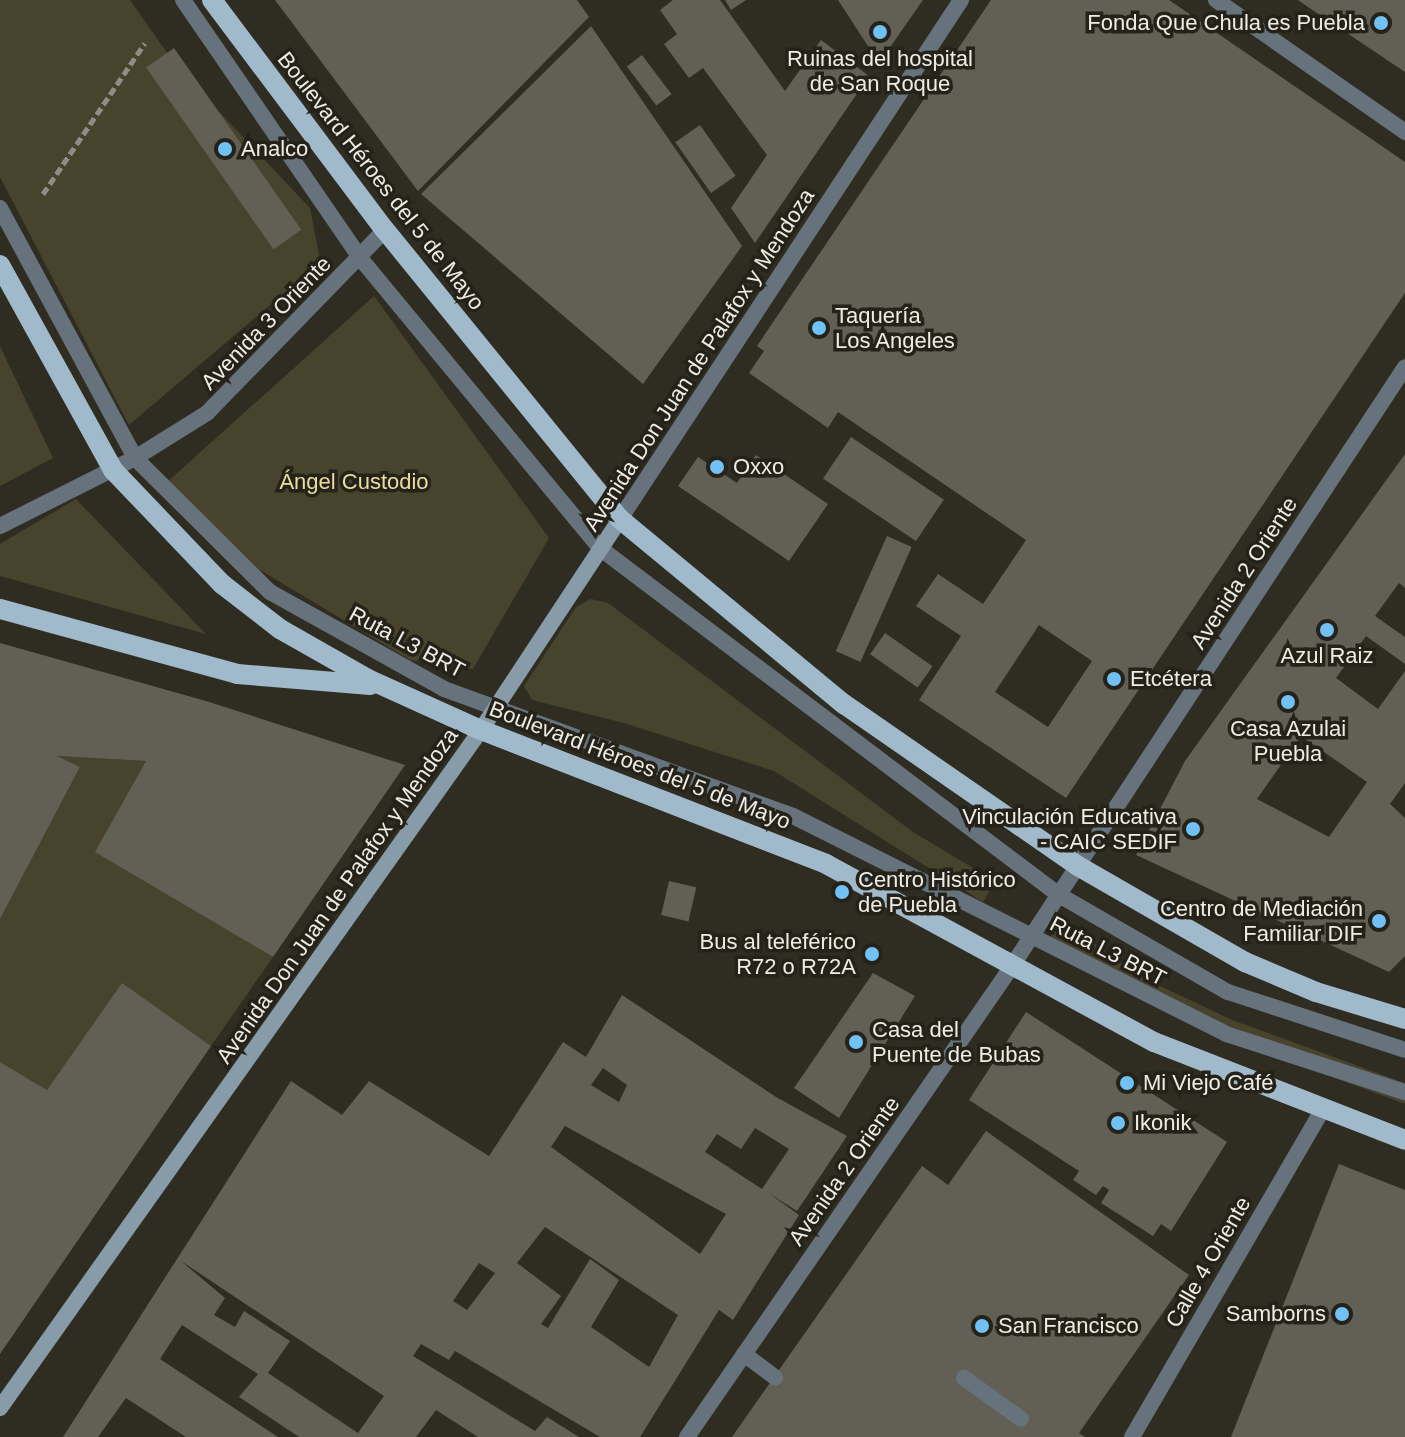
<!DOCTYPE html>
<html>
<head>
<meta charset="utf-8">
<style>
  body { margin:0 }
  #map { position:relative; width:1405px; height:1437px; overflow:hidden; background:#2f2d22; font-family:Helvetica,sans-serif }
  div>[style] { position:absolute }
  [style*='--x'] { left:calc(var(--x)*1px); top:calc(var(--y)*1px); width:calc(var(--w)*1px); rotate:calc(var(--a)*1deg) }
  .green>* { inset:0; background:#48432c }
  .building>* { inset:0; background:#625f54; transform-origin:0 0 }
  .path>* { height:5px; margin-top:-2.5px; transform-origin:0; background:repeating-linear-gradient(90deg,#8f8d85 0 8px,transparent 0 12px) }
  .lane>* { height:16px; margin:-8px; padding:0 8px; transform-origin:8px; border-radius:8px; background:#67737c }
  .street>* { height:16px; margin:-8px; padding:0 8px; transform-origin:8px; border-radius:8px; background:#67737c }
  .secondary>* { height:16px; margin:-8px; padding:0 8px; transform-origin:8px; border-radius:8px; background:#879ba9 }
  .primary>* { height:20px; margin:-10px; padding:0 10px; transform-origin:10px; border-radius:10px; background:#a0bacc }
  .dots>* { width:22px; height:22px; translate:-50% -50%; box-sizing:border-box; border:4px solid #252319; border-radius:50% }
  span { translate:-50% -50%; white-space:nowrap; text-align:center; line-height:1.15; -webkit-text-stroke:7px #252319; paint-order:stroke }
  .poi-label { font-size:22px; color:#eeece6 }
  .right { translate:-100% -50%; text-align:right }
  .left { translate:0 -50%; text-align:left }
  .street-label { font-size:22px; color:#eeece6 }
  .park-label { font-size:22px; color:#e9dca3 }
</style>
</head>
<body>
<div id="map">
  <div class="green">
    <i style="clip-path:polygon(0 0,130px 0,177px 67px,310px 208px,319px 255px,302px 278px,129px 425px,0 177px)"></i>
    <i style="clip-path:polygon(374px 296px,549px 538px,473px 669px,410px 660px,245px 561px,166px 483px)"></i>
    <i style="clip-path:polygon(0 346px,53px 458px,0 486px)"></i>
    <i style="clip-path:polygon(76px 499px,206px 634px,0 576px,0 544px)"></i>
    <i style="clip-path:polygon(591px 599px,608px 603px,913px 832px,995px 881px,983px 902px,774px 771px,624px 723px,532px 700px,524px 686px,576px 607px)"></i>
    <i style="clip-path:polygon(57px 756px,146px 761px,96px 852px,273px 957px,211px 1046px,122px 984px,47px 1090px,0 1062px,0 919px,80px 767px)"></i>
    <i style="clip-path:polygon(1059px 918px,1139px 976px,1232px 1020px,1405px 1083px,1405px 1104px,1300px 1065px,1049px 940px)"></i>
  </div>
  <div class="building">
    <i style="clip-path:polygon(275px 0,577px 0,589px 17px,418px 191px)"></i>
    <i style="clip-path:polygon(673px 0,720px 0,785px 91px,821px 40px,869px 76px,755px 243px,731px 208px,767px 155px,703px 68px,689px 78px,664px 44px,677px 34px,660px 10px)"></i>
    <i style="clip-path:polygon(725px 0,746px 0,731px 10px)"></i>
    <i style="clip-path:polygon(838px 0,923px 0,879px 63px)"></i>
    <i style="clip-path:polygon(evenodd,991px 0,1169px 0,1405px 162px,1405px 293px,1066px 798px,919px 700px,961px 636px,916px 606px,938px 574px,983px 604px,1026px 540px,838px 412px,828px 428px,749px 373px,764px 351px,757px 346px,991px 0,1039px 625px,1092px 661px,1048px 727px,995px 692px,1039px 625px)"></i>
    <i style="clip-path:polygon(1298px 0,1405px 0,1405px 72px,1308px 7px)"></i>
    <i style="clip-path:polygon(591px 26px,742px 246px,643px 384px,421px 194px)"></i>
    <i style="left:174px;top:48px;width:222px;height:34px;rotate:55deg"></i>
    <i style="left:642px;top:55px;width:49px;height:19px;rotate:53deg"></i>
    <i style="left:700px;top:125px;width:62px;height:30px;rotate:55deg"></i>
    <i style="left:851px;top:437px;width:112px;height:50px;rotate:34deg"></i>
    <i style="clip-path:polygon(evenodd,1405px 454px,1405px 588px,1399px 583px,1375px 616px,1405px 637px,1405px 664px,1366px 636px,1336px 678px,1378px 709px,1405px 671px,1405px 783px,1390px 804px,1405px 818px,1405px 956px,1389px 972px,1136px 855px,1185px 761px,1405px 454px,1301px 736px,1367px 782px,1329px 837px,1257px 799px,1301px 736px)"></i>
    <i style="clip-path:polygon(756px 455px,828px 504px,789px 561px,678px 486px,698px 457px,737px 483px)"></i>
    <i style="left:887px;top:536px;width:27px;height:126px;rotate:24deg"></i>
    <i style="left:885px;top:633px;width:58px;height:26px;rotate:35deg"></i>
    <i style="clip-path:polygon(0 643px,206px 701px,405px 765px,273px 957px,95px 852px,146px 761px,57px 756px,80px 767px,0 919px)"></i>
    <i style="left:669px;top:881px;width:28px;height:35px;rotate:13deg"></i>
    <i style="clip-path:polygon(873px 973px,915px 996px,839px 1118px,794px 1088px)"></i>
    <i style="clip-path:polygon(122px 983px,211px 1046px,0 1354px,0 1062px,47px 1090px)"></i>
    <i style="clip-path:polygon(evenodd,622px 995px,776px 1097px,847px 1136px,797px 1211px,770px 1194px,799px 1215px,733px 1320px,719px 1310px,640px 1437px,600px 1437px,455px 1351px,449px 1360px,421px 1344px,413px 1356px,535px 1431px,547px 1417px,579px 1437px,478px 1437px,436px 1410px,416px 1437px,299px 1437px,239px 1397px,258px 1374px,182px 1325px,160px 1359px,278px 1437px,186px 1437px,126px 1398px,98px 1437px,63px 1437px,291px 1081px,342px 1115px,369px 1081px,489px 1156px,563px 1042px,586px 1057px,622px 995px,603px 1068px,627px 1085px,619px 1102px,591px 1085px,603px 1068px,622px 995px,565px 1126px,726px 1214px,700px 1254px,551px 1147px,565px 1126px,622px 995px,755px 1128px,789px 1149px,762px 1189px,705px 1152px,717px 1134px,741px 1149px,755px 1128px,622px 995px,545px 1227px,678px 1315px,649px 1367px,591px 1327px,619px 1280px,590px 1259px,548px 1328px,541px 1324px,561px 1296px,517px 1263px,545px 1227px,622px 995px,181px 1261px,384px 1396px,358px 1433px,268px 1373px,290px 1341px,244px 1311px,235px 1327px,214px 1315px,225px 1298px,181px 1261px,622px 995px,479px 1263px,495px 1273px,467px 1310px,453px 1301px,479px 1263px)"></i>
    <i style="clip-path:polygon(1026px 1012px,1227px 1142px,1171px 1231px,1161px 1224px,1153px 1236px,1101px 1203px,1109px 1190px,1103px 1186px,1096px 1195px,1073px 1180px,1079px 1171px,969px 1100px)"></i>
    <i style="clip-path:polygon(986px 1131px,1189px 1275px,1079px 1433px,1085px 1437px,732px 1437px,922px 1166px,948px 1185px)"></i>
    <i style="clip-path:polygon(1339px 1164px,1405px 1190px,1405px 1437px,1231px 1437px)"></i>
  </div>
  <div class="path">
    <i style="--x:43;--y:194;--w:182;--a:-56"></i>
  </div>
  <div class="lane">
    <i style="--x:183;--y:0;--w:313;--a:55.5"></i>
    <i style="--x:360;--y:258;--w:378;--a:50.4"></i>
    <i style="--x:601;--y:549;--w:574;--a:37.07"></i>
    <i style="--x:1059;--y:895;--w:195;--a:29.9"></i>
    <i style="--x:1228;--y:992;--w:186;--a:18.1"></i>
    <i style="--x:0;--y:208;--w:284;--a:61.6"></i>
    <i style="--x:135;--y:458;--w:190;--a:44.8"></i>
    <i style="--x:270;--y:592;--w:199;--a:29.1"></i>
    <i style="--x:444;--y:689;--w:371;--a:20"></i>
    <i style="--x:793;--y:816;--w:485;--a:26.7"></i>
    <i style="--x:1226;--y:1034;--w:188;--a:18"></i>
    <i style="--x:744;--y:1354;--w:39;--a:37"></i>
    <i style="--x:964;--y:1378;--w:70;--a:35.7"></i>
  </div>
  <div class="street">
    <i style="--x:1216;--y:0;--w:231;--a:34.9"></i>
    <i style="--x:620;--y:519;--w:621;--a:-56.69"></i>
    <i style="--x:0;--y:526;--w:151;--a:-26.7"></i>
    <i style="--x:135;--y:458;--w:85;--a:-32"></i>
    <i style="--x:207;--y:413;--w:255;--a:-45.8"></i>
    <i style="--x:687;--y:1437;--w:572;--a:-55.39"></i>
    <i style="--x:1012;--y:966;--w:716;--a:-56.73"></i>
    <i style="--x:1132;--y:1437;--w:378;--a:-59.8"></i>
  </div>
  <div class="secondary">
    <i style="--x:0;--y:1408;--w:831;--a:-54.65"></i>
    <i style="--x:481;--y:730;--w:253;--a:-56.6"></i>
  </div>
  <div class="primary">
    <i style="--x:212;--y:0;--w:288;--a:53.1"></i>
    <i style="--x:385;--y:230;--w:372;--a:50.9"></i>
    <i style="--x:620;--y:519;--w:291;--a:39.6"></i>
    <i style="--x:844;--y:704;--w:285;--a:34.7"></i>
    <i style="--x:1078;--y:866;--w:193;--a:29.9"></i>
    <i style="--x:1245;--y:962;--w:77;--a:22.9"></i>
    <i style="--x:1316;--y:992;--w:93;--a:16.9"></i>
    <i style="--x:0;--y:265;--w:234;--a:61.1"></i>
    <i style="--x:113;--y:470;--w:158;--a:46.3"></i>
    <i style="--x:222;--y:584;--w:73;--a:37.8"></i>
    <i style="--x:280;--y:629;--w:101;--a:29.6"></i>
    <i style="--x:368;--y:679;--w:124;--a:24.3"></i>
    <i style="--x:481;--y:730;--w:370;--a:21.2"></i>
    <i style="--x:826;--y:864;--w:373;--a:28.5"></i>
    <i style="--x:1154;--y:1042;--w:269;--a:21.3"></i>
    <i style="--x:0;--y:609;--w:246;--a:15.3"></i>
    <i style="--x:237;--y:674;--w:134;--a:4.7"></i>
  </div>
  <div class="dots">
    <i style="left:1381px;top:23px;background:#72c1f5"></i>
    <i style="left:880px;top:32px;background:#72c1f5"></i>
    <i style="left:225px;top:149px;background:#72c1f5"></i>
    <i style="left:819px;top:328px;background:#72c1f5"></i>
    <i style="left:717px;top:467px;background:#72c1f5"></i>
    <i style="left:1327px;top:630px;background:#72c1f5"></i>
    <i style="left:1114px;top:679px;background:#72c1f5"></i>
    <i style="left:1288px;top:702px;background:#72c1f5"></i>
    <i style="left:1193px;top:829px;background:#72c1f5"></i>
    <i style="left:842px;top:892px;background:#72c1f5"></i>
    <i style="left:1379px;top:921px;background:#72c1f5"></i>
    <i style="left:872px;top:954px;background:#72c1f5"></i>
    <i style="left:856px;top:1042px;background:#72c1f5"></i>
    <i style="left:1127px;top:1083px;background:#72c1f5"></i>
    <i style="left:1118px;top:1123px;background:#72c1f5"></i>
    <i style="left:1342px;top:1314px;background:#72c1f5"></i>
    <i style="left:982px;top:1326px;background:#72c1f5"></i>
  </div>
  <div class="poi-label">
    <span class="right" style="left:1365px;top:23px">Fonda Que Chula es Puebla</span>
    <span style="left:880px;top:71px">Ruinas del hospital<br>de San Roque</span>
    <span class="left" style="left:241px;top:149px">Analco</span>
    <span class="left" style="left:835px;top:328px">Taquería<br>Los Angeles</span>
    <span class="left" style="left:733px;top:467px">Oxxo</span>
    <span style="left:1327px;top:656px">Azul Raiz</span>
    <span class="left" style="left:1130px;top:679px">Etcétera</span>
    <span style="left:1288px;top:741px">Casa Azulai<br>Puebla</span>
    <span class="right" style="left:1177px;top:829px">Vinculación Educativa<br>- CAIC SEDIF</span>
    <span class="left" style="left:858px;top:892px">Centro Histórico<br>de Puebla</span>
    <span class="right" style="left:1363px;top:921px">Centro de Mediación<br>Familiar DIF</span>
    <span class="right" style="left:856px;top:954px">Bus al teleférico<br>R72 o R72A</span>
    <span class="left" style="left:872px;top:1042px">Casa del<br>Puente de Bubas</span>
    <span class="left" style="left:1143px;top:1083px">Mi Viejo Café</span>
    <span class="left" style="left:1134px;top:1123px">Ikonik</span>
    <span class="right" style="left:1326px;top:1314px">Samborns</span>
    <span class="left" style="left:998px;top:1326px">San Francisco</span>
  </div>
  <div class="street-label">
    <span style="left:381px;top:181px;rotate:52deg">Boulevard Héroes del 5 de Mayo</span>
    <span style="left:266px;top:323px;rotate:-46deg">Avenida 3 Oriente</span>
    <span style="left:699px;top:360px;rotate:-57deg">Avenida Don Juan de Palafox y Mendoza</span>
    <span style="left:1244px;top:573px;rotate:-57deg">Avenida 2 Oriente</span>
    <span style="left:407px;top:642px;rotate:28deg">Ruta L3 BRT</span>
    <span style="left:640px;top:765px;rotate:21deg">Boulevard Héroes del 5 de Mayo</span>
    <span style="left:337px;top:896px;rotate:-55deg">Avenida Don Juan de Palafox y Mendoza</span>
    <span style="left:1108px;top:951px;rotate:27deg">Ruta L3 BRT</span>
    <span style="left:844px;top:1171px;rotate:-55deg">Avenida 2 Oriente</span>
    <span style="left:1208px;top:1262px;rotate:-60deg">Calle 4 Oriente</span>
  </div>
  <div class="park-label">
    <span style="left:354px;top:482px">Ángel Custodio</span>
  </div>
</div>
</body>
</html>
